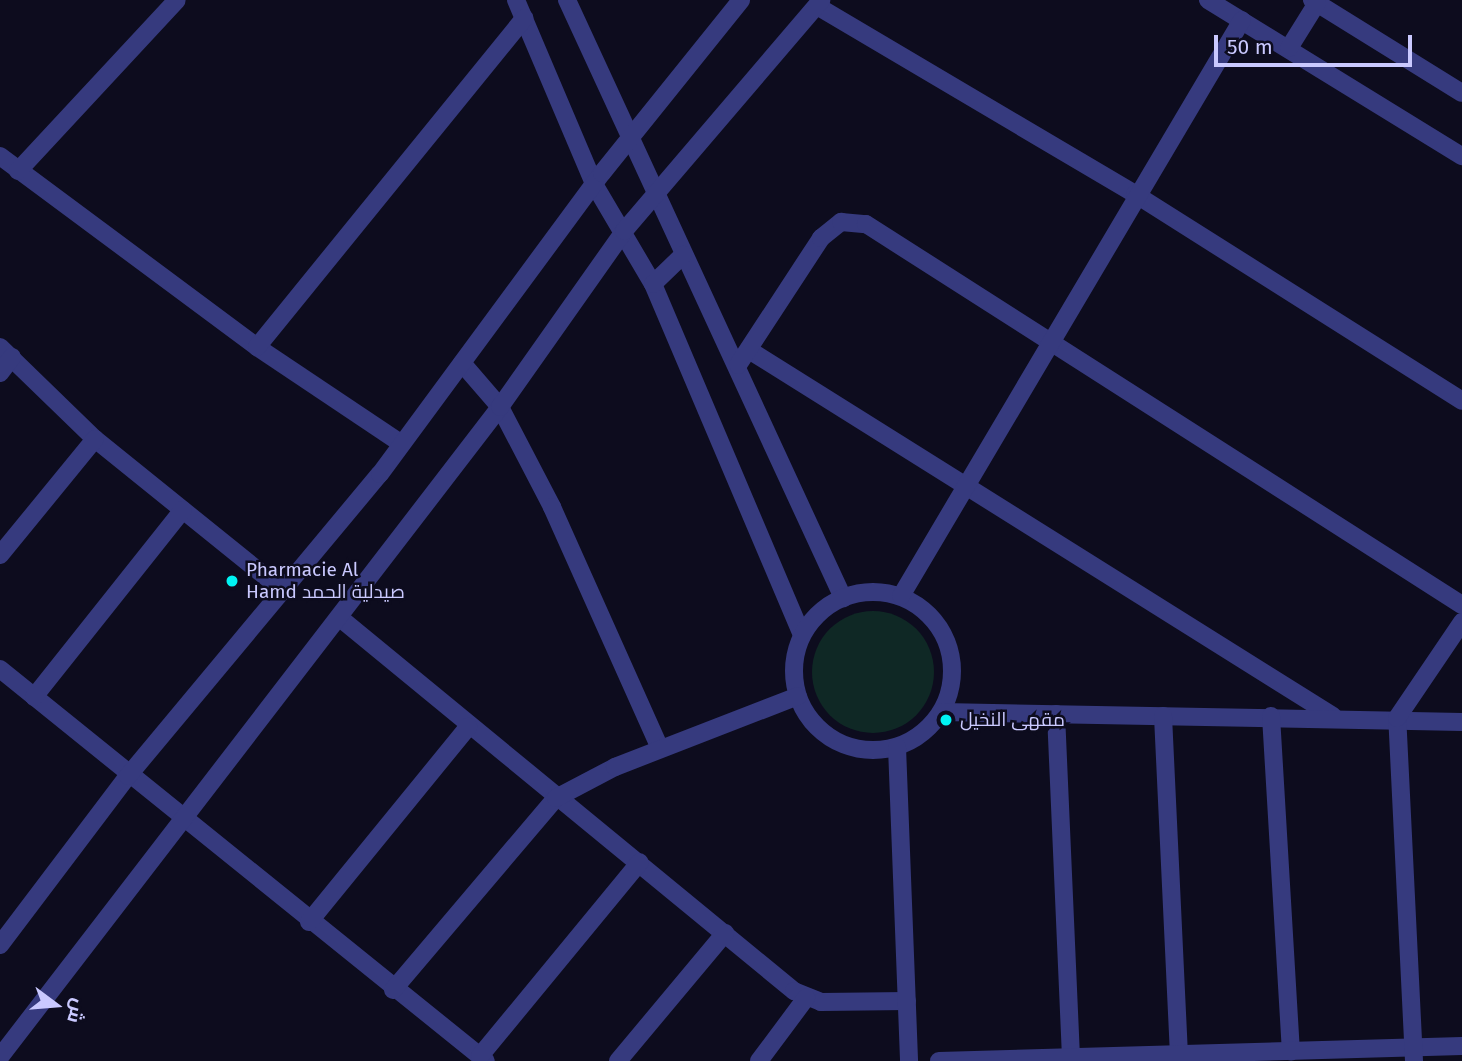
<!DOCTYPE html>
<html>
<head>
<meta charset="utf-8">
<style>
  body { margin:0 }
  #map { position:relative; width:1462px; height:1061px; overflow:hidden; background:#0d0c1e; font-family:"Fira Sans",Cairo,sans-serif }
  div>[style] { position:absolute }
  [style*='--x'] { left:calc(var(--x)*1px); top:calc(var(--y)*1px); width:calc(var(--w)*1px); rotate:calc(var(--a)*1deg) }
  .green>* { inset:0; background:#0f2825 }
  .round { border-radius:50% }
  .street>* { height:18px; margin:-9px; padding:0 9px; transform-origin:9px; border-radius:9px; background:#363a7e }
  .street>.ring { margin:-9px; padding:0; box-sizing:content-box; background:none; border:18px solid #363a7e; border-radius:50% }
  .dots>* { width:19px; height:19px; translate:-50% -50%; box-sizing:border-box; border:4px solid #0d0c1e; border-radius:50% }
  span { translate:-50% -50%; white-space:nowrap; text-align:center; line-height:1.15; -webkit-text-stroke:5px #0d0c1e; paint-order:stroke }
  .poi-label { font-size:19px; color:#cac9ff }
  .left { translate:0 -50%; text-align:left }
  .north { position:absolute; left:21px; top:970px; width:70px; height:70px; -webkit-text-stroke:5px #0d0c1e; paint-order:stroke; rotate:106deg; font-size:19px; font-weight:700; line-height:28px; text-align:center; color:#cac9ff }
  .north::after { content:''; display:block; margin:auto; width:24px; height:32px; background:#cac9ff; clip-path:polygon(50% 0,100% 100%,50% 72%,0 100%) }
  .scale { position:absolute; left:1214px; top:35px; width:198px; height:32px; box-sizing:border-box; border:4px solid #cac9ff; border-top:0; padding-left:9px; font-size:21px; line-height:24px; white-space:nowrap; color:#cac9ff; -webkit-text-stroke:5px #0d0c1e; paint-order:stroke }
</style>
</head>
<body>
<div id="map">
  <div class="green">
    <i class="round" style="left:812px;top:611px;width:122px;height:122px"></i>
  </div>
  <div class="street">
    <i style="--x:516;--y:0;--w:200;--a:67"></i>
    <i style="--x:594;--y:184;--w:116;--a:59.5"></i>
    <i style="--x:653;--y:284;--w:381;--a:67"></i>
    <i style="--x:567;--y:0;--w:659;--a:65.22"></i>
    <i style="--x:1208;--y:0;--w:298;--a:31.6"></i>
    <i style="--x:1312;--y:0;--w:176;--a:31.8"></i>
    <i style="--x:817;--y:6;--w:369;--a:30.6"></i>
    <i style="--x:1135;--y:194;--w:387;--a:32.3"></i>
    <i style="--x:1289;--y:48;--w:53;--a:-58.1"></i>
    <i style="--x:0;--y:156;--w:320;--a:36.6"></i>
    <i style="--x:257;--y:347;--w:174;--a:33.8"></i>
    <i style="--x:18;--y:171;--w:233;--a:-47.1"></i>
    <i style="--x:653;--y:284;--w:42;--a:-44"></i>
    <i style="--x:0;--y:347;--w:132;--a:44.1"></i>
    <i style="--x:95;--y:439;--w:239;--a:38.9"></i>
    <i style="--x:257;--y:347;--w:424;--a:-50.9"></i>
    <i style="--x:749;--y:350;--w:689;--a:32.08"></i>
    <i style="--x:462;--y:363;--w:58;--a:49.2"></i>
    <i style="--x:500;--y:407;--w:113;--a:62.5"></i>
    <i style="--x:552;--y:507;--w:265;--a:65.9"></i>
    <i style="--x:738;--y:365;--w:152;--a:-56.8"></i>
    <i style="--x:821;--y:238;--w:26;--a:-39"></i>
    <i style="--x:841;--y:222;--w:25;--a:5"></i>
    <i style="--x:866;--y:224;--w:707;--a:32.59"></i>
    <i style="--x:0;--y:373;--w:20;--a:-53"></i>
    <i style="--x:0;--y:555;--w:150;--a:-50.7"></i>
    <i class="ring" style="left:794px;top:592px;width:140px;height:140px"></i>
    <i style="--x:901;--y:596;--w:669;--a:-59.37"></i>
    <i style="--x:340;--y:618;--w:588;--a:39.41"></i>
    <i style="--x:794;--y:991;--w:29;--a:22"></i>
    <i style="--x:821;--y:1002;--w:86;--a:-0.7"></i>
    <i style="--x:0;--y:669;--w:624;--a:38.89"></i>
    <i style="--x:34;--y:697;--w:239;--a:-51.5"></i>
    <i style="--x:942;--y:712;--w:520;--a:1.1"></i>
    <i style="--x:1056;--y:714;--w:341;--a:87.5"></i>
    <i style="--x:1163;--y:716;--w:345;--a:87.3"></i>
    <i style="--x:1271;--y:716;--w:336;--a:86.6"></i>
    <i style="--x:897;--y:747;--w:314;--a:87.8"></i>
    <i style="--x:309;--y:922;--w:252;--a:-50.8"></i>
    <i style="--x:0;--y:945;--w:212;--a:-52.9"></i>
    <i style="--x:128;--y:776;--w:393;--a:-50.2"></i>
    <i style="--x:380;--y:474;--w:374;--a:-53.6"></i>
    <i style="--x:602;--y:173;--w:222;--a:-51.2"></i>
    <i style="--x:393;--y:990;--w:252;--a:-49.7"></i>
    <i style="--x:556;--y:798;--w:67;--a:-27.7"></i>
    <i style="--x:615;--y:767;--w:196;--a:-21.2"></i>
    <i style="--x:480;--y:1056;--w:251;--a:-50.5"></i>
    <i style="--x:0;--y:1057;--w:820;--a:-52.43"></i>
    <i style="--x:500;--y:407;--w:215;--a:-54.8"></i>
    <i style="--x:624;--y:231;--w:304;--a:-49.5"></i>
    <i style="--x:618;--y:1061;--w:167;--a:-50.1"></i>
    <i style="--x:759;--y:1061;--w:79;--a:-53.3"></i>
    <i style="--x:939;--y:1061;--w:523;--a:-1.64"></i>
    <i style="--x:1414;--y:1061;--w:343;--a:-92.8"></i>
    <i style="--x:1397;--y:718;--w:116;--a:-55.9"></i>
  </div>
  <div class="dots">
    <i style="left:232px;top:581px;background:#00f3f4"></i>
    <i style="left:946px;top:720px;background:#00f3f4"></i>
  </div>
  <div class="poi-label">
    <span class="left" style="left:246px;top:581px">Pharmacie Al<br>Hamd صيدلية الحمد</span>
    <span class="left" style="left:960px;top:720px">مقهى النخيل</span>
  </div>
  <div class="north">ش</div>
  <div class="scale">50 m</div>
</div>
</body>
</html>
